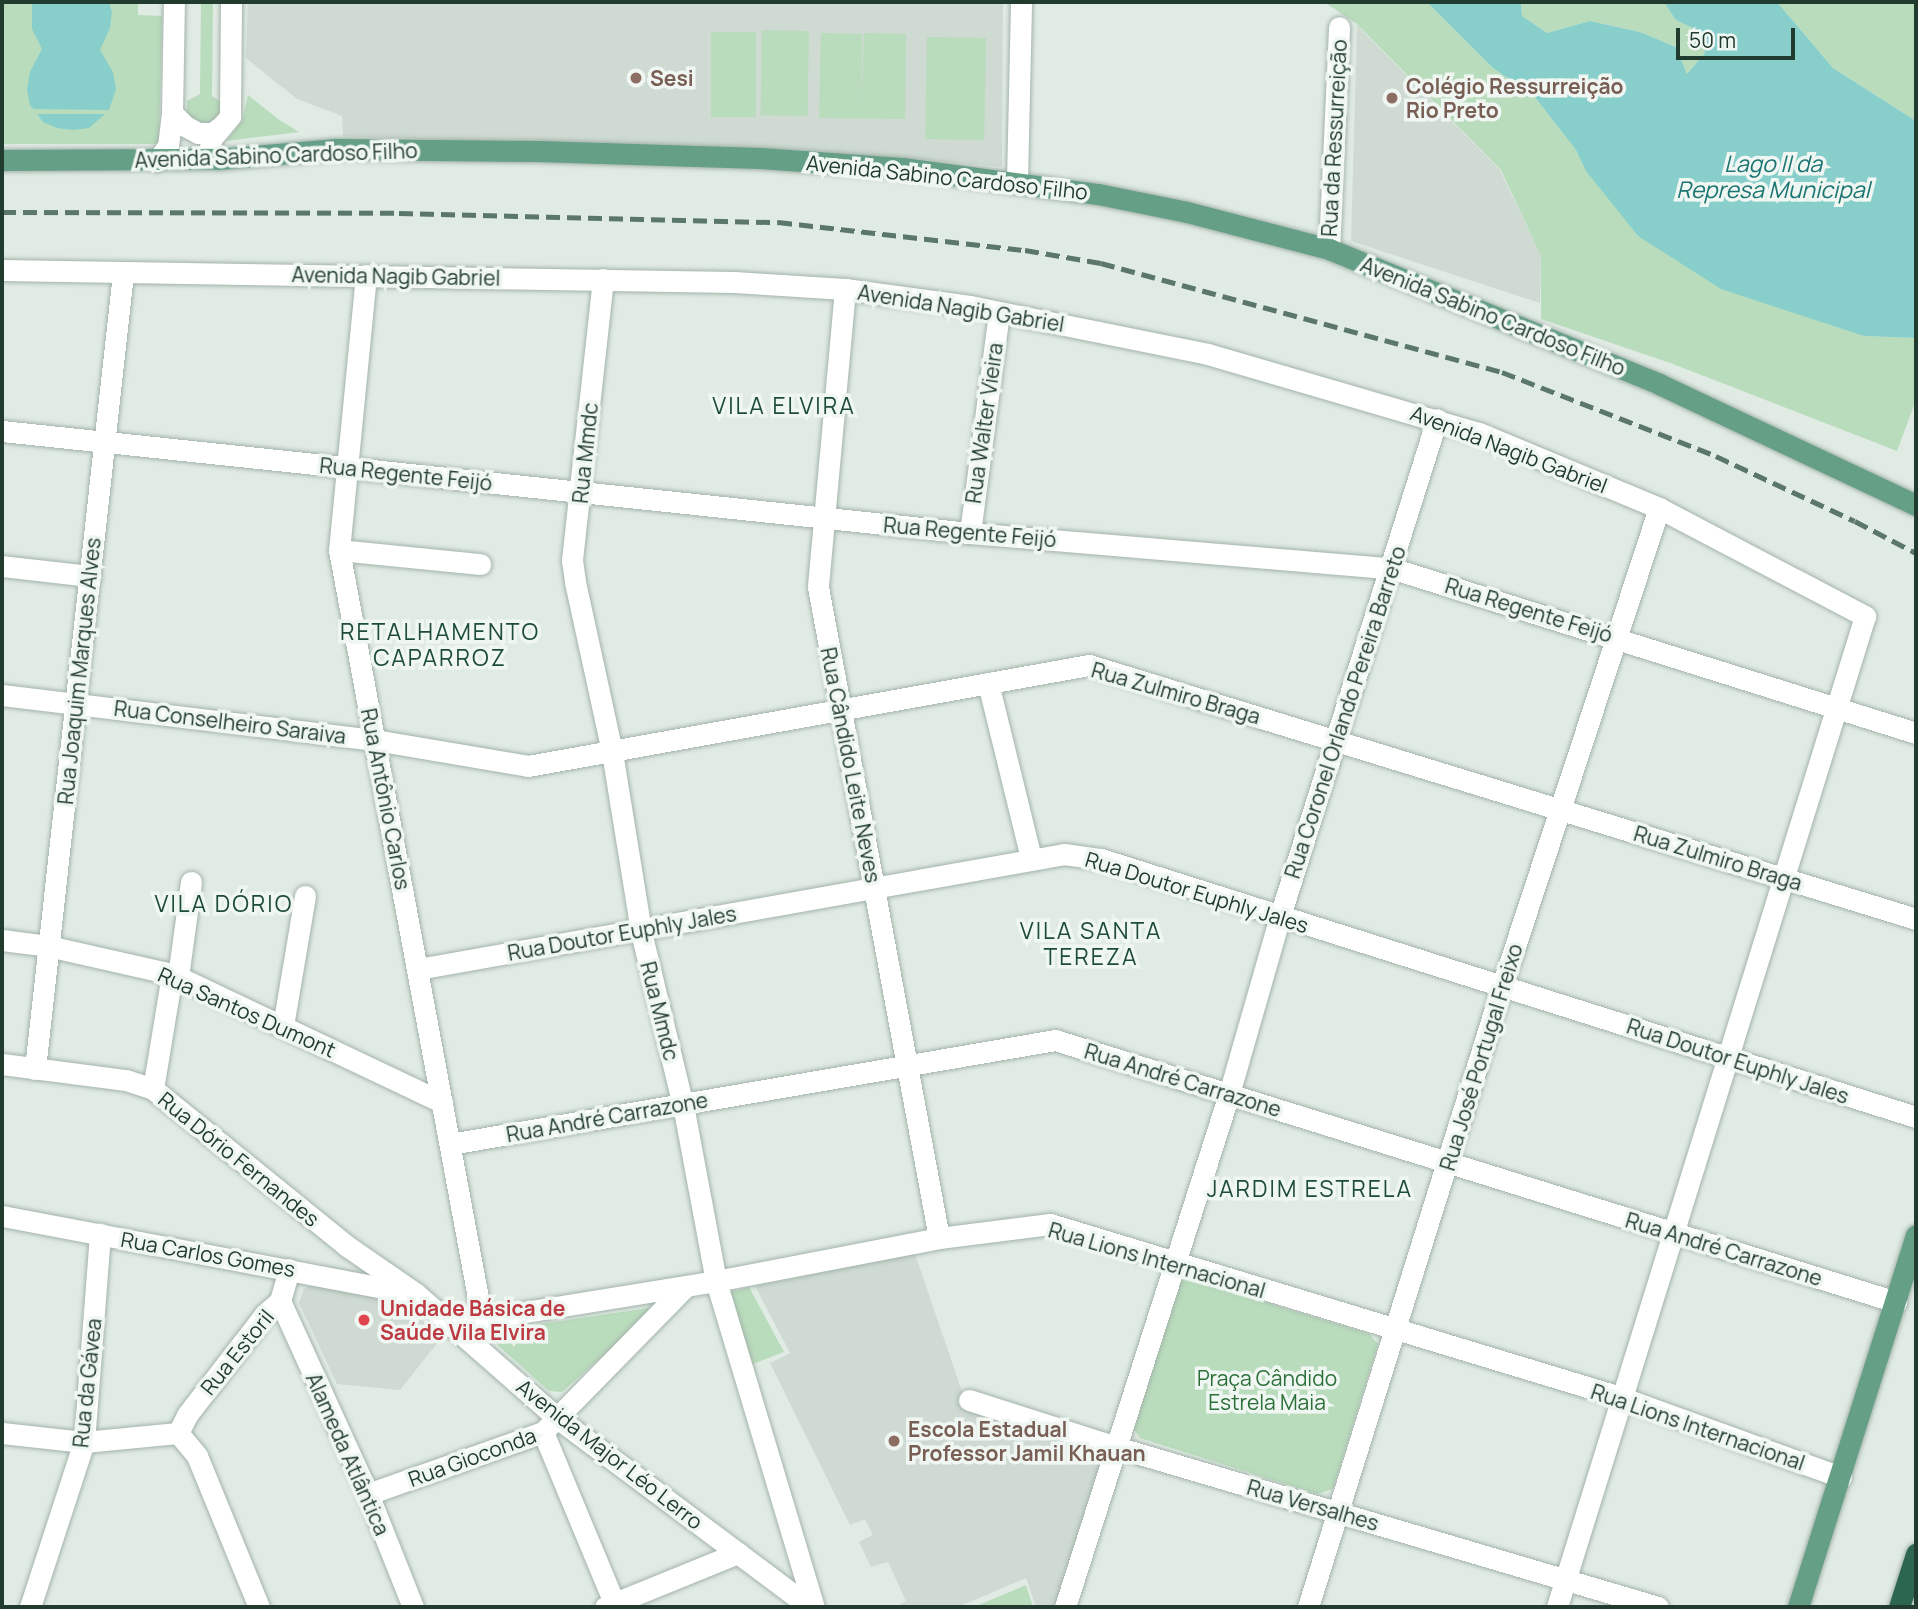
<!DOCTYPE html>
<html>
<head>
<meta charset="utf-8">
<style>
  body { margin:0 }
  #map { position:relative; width:1918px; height:1609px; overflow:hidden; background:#e0ebe4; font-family:Manrope,sans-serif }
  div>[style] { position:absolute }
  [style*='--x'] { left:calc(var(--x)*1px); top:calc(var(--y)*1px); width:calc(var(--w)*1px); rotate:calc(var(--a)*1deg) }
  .built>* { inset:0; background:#cedad2 }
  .green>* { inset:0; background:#b9dcbc; transform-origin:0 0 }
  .water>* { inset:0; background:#88cfcc }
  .roads { filter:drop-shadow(0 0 2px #a3b3aa) drop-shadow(0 0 2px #a3b3aa) }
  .minor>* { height:21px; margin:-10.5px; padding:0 10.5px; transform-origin:10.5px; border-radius:10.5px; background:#fff }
  .major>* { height:21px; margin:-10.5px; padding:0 10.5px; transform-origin:10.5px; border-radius:10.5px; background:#659f85 }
  .highway>* { height:21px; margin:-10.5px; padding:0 10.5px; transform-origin:10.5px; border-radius:10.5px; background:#2d664f }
  .rail>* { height:4.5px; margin-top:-2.25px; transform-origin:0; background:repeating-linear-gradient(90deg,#5b766a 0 14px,transparent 0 21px) }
  .dots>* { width:19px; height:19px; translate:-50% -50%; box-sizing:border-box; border:4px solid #f0f7f2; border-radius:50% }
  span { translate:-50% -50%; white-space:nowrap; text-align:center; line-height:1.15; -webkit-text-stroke:7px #f0f7f2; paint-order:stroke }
  .education-label { font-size:21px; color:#785e54; font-weight:700 }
  .left { translate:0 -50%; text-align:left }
  .street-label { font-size:21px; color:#213b2f }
  .health-label { font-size:21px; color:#be3a42; font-weight:700 }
  .park-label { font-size:21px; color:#2c7039 }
  .water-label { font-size:23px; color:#1c7573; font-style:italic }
  .neighbourhood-label { font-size:23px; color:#1d4c38; letter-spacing:2px }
  .frame { position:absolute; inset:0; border:4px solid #213b2f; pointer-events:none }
  .scale { position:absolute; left:1676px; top:28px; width:119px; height:32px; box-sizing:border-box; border:4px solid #213b2f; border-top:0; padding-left:9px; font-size:21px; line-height:24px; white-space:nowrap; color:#213b2f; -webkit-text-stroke:5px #f0f7f2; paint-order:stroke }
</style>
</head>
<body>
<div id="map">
  <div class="built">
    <i style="clip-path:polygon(248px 2px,1003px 2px,1002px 167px,905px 158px,343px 136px,342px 116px,297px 99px,246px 58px)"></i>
    <i style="clip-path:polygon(1357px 25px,1500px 170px,1541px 256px,1540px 303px,1351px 241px)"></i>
    <i style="clip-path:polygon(915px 1254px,967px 1406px,1107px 1452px,1059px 1607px,1036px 1607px,1026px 1578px,958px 1607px,896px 1607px,906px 1601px,888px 1562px,871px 1567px,859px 1542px,873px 1535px,865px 1519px,850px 1525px,770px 1363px,790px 1353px,755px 1286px)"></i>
    <i style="clip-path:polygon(315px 1283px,393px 1297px,442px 1337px,400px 1390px,337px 1384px,299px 1303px,304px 1289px)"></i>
  </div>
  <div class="green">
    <i style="clip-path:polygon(2px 2px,138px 2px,138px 15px,162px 16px,159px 144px,2px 144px)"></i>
    <i style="clip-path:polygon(201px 2px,213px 2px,212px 96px,223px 103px,223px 114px,204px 126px,189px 117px,187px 111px,187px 101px,200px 94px)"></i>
    <i style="clip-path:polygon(1324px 2px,1427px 2px,1493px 68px,1534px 96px,1576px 150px,1587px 171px,1638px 236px,1864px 336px,1916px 338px,1916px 400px,1897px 451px,1673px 364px,1541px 319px,1541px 256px,1501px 170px,1357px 24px)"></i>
    <i style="clip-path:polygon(1521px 2px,1664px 2px,1677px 20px,1702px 32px,1705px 53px,1687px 74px,1676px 47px,1640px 32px,1590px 21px,1547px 33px,1522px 16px)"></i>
    <i style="clip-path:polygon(1777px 2px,1916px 2px,1916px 121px,1833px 68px)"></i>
    <i style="left:809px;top:31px;width:85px;height:47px;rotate:91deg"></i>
    <i style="left:711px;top:32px;width:45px;height:85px"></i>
    <i style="clip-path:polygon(821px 33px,862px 34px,861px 111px,864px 33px,906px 34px,905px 119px,819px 118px)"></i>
    <i style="left:927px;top:37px;width:59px;height:102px;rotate:1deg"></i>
    <i style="clip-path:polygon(248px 95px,278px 119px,299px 132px,226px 141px,242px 121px)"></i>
    <i style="clip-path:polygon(1183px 1277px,1369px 1334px,1378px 1344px,1333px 1489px,1317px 1494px,1140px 1438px,1130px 1423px,1173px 1283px)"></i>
    <i style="clip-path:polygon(749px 1287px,784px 1352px,748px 1366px,728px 1293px)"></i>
    <i style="clip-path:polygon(649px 1308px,651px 1313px,562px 1392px,549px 1391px,490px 1338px,492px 1331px)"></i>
    <i style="clip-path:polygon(1026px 1585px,1033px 1607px,974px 1607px)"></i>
  </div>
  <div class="water">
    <i style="clip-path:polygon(32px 2px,109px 2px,112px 12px,110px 28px,100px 50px,113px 72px,116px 89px,109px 110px,34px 109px,30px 106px,27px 89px,30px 72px,42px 49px,32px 29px)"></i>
    <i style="clip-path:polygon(1427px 2px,1521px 2px,1522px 16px,1547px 33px,1590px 21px,1640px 32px,1676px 47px,1687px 74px,1705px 53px,1702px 32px,1676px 20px,1664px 2px,1777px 2px,1833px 68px,1916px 121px,1916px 338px,1864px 336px,1721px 289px,1638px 236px,1586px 171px,1576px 150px,1534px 96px,1493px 68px)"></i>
    <i style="clip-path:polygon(37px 114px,105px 114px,89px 128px,73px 130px,57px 128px,43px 122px)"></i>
  </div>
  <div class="roads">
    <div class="minor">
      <i style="--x:172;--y:113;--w:18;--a:45"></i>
      <i style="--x:185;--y:126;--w:15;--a:28"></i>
      <i style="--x:198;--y:133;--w:14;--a:0"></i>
      <i style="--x:212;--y:133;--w:12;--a:-35"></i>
      <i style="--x:218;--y:159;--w:14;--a:-124"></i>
      <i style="--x:210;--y:147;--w:8;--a:-83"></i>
      <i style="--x:211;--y:139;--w:30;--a:-50"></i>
      <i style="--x:230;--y:116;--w:114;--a:-89.5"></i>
      <i style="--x:157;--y:161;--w:19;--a:-54"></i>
      <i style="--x:168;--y:146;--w:33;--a:-83"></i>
      <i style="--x:172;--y:113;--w:111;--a:-89"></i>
      <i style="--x:1017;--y:181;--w:179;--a:-88.7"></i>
      <i style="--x:1329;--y:249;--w:222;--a:-87.4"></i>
      <i style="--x:2;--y:270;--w:732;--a:0.94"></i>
      <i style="--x:734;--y:282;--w:111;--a:3.6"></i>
      <i style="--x:845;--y:289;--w:126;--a:7.7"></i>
      <i style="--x:970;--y:306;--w:243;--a:11.4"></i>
      <i style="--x:1208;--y:354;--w:282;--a:16.3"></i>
      <i style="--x:1479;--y:433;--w:195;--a:22.6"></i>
      <i style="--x:1659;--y:508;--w:233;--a:27.7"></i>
      <i style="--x:1865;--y:616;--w:1038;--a:107.27"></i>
      <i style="--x:366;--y:275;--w:276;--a:95.6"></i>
      <i style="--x:339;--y:550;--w:782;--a:79.47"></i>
      <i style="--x:603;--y:279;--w:283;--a:96.3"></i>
      <i style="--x:572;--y:560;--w:22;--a:82"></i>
      <i style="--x:575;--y:582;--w:174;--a:77.7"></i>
      <i style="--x:612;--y:752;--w:182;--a:80.8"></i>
      <i style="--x:641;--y:932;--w:178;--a:76.4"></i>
      <i style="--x:683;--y:1105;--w:179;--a:79.4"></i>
      <i style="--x:716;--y:1281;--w:340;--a:73.3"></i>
      <i style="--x:845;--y:289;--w:299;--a:95.2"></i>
      <i style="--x:818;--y:587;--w:662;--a:79.47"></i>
      <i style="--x:2;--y:431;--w:973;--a:6.02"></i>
      <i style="--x:970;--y:533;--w:422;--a:4.8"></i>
      <i style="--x:1391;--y:568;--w:550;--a:17.45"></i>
      <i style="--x:970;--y:533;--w:222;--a:-82.5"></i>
      <i style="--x:339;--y:550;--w:142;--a:5.7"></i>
      <i style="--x:2;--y:566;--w:89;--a:6.5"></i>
      <i style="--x:988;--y:683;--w:180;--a:76.2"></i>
      <i style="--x:2;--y:695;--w:376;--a:6.9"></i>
      <i style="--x:375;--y:740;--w:155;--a:9.6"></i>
      <i style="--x:528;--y:766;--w:570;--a:-10.21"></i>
      <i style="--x:1089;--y:665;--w:865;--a:17.07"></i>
      <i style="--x:2;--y:940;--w:46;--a:7.4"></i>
      <i style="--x:48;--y:946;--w:127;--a:12.7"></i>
      <i style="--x:172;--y:974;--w:299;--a:25.4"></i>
      <i style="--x:418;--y:969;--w:656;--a:-10.09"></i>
      <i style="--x:1064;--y:854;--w:37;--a:8"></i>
      <i style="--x:1101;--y:859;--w:855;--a:17.57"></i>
      <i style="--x:178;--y:977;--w:96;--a:-82.2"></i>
      <i style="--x:283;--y:1026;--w:132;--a:-80.4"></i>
      <i style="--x:2;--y:1064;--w:125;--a:7.4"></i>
      <i style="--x:126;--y:1080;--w:28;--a:18"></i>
      <i style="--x:153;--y:1089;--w:250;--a:39"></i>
      <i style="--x:347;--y:1246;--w:83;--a:34.7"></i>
      <i style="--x:415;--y:1293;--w:188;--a:41.3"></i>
      <i style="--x:556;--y:1417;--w:317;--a:36.8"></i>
      <i style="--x:35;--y:1069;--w:801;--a:-83.69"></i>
      <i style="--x:153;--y:1089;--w:117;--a:-80.6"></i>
      <i style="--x:450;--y:1144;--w:614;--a:-9.75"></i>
      <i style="--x:1055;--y:1040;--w:881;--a:17.3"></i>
      <i style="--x:2;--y:1216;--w:411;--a:10.7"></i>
      <i style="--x:280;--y:1301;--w:212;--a:65.5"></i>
      <i style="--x:368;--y:1494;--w:122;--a:68.3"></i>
      <i style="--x:453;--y:1327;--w:30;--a:-15"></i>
      <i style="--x:482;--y:1319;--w:237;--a:-9.2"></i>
      <i style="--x:716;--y:1281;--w:227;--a:-10.9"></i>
      <i style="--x:939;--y:1238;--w:112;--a:-7.2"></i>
      <i style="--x:1050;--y:1224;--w:596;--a:16.88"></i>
      <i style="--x:1620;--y:1397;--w:235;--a:19.9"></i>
      <i style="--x:969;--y:1400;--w:154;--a:17.7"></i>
      <i style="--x:1116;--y:1447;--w:565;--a:16.45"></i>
      <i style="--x:543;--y:1432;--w:190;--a:67.4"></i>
      <i style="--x:2;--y:1433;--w:82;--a:6.3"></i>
      <i style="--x:84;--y:1442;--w:94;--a:-5.5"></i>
      <i style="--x:178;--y:1433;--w:20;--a:-63"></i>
      <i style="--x:187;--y:1415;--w:128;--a:-52.3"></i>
      <i style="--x:265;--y:1314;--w:20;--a:-41"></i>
      <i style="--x:280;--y:1301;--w:33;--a:-74"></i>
      <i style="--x:178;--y:1433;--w:30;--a:50"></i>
      <i style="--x:197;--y:1456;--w:163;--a:67.7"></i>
      <i style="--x:368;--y:1494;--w:186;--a:-19.5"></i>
      <i style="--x:543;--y:1432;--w:203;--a:-45.6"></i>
      <i style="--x:30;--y:1607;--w:174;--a:-71.9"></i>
      <i style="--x:84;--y:1442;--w:209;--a:-85.6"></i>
      <i style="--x:605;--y:1607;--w:144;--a:-22.1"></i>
      <i style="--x:1065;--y:1607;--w:539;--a:-72.27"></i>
      <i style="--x:1229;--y:1094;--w:185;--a:-74"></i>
      <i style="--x:1280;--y:916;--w:521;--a:-72.47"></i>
      <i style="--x:1308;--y:1607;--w:651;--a:-72.65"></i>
      <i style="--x:1502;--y:986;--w:503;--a:-71.82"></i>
    </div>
    <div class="major">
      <i style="--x:2;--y:160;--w:216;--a:-0.3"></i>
      <i style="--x:218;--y:159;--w:119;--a:-4.8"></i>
      <i style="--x:337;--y:149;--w:201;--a:0.6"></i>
      <i style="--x:538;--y:151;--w:222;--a:1.8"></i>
      <i style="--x:760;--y:158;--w:142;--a:4"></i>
      <i style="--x:902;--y:168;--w:198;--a:7.6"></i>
      <i style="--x:1098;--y:194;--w:91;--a:11.4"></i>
      <i style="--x:1187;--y:212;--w:147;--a:14.6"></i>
      <i style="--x:1329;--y:249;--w:357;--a:22.2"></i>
      <i style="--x:1659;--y:384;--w:284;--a:25.2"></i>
      <i style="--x:1798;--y:1607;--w:390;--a:-72.4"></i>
    </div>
    <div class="highway">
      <i style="--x:1899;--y:1607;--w:56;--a:-72.2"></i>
    </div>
  </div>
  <div class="rail">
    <i style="--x:2;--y:212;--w:397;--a:0.1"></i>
    <i style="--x:399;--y:213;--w:379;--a:1.4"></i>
    <i style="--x:778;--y:222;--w:249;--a:6.5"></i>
    <i style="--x:1025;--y:250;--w:77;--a:9.7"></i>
    <i style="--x:1101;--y:263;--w:416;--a:15.2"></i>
    <i style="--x:1502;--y:372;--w:230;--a:21.4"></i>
    <i style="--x:1716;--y:456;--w:153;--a:25.1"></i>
    <i style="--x:1855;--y:521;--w:69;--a:27.7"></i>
  </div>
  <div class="dots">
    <i style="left:636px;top:78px;background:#8d6e63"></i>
    <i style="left:1392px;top:98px;background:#8d6e63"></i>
    <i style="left:364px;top:1320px;background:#e0444e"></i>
    <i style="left:894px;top:1441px;background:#8d6e63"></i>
  </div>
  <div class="education-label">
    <span class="left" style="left:650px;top:78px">Sesi</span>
    <span class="left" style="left:1406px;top:98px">Colégio Ressurreição<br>Rio Preto</span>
    <span class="left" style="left:908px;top:1441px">Escola Estadual<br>Professor Jamil Khauan</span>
  </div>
  <div class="street-label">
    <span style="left:1334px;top:138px;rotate:-87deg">Rua da Ressurreição</span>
    <span style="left:276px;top:155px;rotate:-2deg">Avenida Sabino Cardoso Filho</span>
    <span style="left:947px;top:177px;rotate:6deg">Avenida Sabino Cardoso Filho</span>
    <span style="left:396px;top:276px;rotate:1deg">Avenida Nagib Gabriel</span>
    <span style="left:961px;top:308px;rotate:9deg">Avenida Nagib Gabriel</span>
    <span style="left:1493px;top:316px;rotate:22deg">Avenida Sabino Cardoso Filho</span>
    <span style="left:984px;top:423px;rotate:-82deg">Rua Walter Vieira</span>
    <span style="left:1509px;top:449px;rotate:21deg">Avenida Nagib Gabriel</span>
    <span style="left:585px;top:453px;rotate:-84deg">Rua Mmdc</span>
    <span style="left:406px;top:474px;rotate:6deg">Rua Regente Feijó</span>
    <span style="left:970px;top:532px;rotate:5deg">Rua Regente Feijó</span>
    <span style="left:1529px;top:610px;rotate:17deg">Rua Regente Feijó</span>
    <span style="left:79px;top:671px;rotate:-84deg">Rua Joaquim Marques Alves</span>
    <span style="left:1176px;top:693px;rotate:16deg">Rua Zulmiro Braga</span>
    <span style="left:1345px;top:712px;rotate:-72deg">Rua Coronel Orlando Pereira Barreto</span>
    <span style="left:230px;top:722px;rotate:7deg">Rua Conselheiro Saraiva</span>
    <span style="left:851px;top:765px;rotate:79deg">Rua Cândido Leite Neves</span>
    <span style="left:386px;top:799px;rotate:79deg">Rua Antônio Carlos</span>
    <span style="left:1718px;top:858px;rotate:17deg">Rua Zulmiro Braga</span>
    <span style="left:1197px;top:892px;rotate:17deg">Rua Doutor Euphly Jales</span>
    <span style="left:622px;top:933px;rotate:-10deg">Rua Doutor Euphly Jales</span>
    <span style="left:660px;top:1011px;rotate:76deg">Rua Mmdc</span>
    <span style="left:247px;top:1012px;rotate:24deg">Rua Santos Dumont</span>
    <span style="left:1481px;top:1057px;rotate:-73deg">Rua José Portugal Freixo</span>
    <span style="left:1738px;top:1061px;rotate:18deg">Rua Doutor Euphly Jales</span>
    <span style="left:1183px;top:1080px;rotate:17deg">Rua André Carrazone</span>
    <span style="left:607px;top:1117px;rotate:-10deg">Rua André Carrazone</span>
    <span style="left:239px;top:1159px;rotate:39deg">Rua Dório Fernandes</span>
    <span style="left:1724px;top:1249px;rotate:17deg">Rua André Carrazone</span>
    <span style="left:208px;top:1254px;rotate:10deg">Rua Carlos Gomes</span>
    <span style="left:1157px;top:1260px;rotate:16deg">Rua Lions Internacional</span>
    <span style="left:237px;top:1352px;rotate:-51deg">Rua Estoril</span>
    <span style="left:87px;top:1383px;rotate:-84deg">Rua da Gávea</span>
    <span style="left:1698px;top:1427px;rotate:19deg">Rua Lions Internacional</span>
    <span style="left:348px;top:1454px;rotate:66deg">Alameda Atlântica</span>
    <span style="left:610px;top:1454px;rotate:38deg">Avenida Major Léo Lerro</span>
    <span style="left:472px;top:1457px;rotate:-20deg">Rua Gioconda</span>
    <span style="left:1313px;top:1505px;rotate:16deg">Rua Versalhes</span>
  </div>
  <div class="health-label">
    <span class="left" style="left:380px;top:1320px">Unidade Básica de<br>Saúde Vila Elvira</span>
  </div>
  <div class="park-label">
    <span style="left:1267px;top:1390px">Praça Cândido<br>Estrela Maia</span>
  </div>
  <div class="water-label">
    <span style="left:1773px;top:176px">Lago II da<br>Represa Municipal</span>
  </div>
  <div class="neighbourhood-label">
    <span style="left:784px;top:405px">VILA ELVIRA</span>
    <span style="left:440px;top:644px">RETALHAMENTO<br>CAPARROZ</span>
    <span style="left:224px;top:903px">VILA DÓRIO</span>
    <span style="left:1091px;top:943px">VILA SANTA<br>TEREZA</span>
    <span style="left:1310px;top:1188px">JARDIM ESTRELA</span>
  </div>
  <div class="frame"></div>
  <div class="scale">50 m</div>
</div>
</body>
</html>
